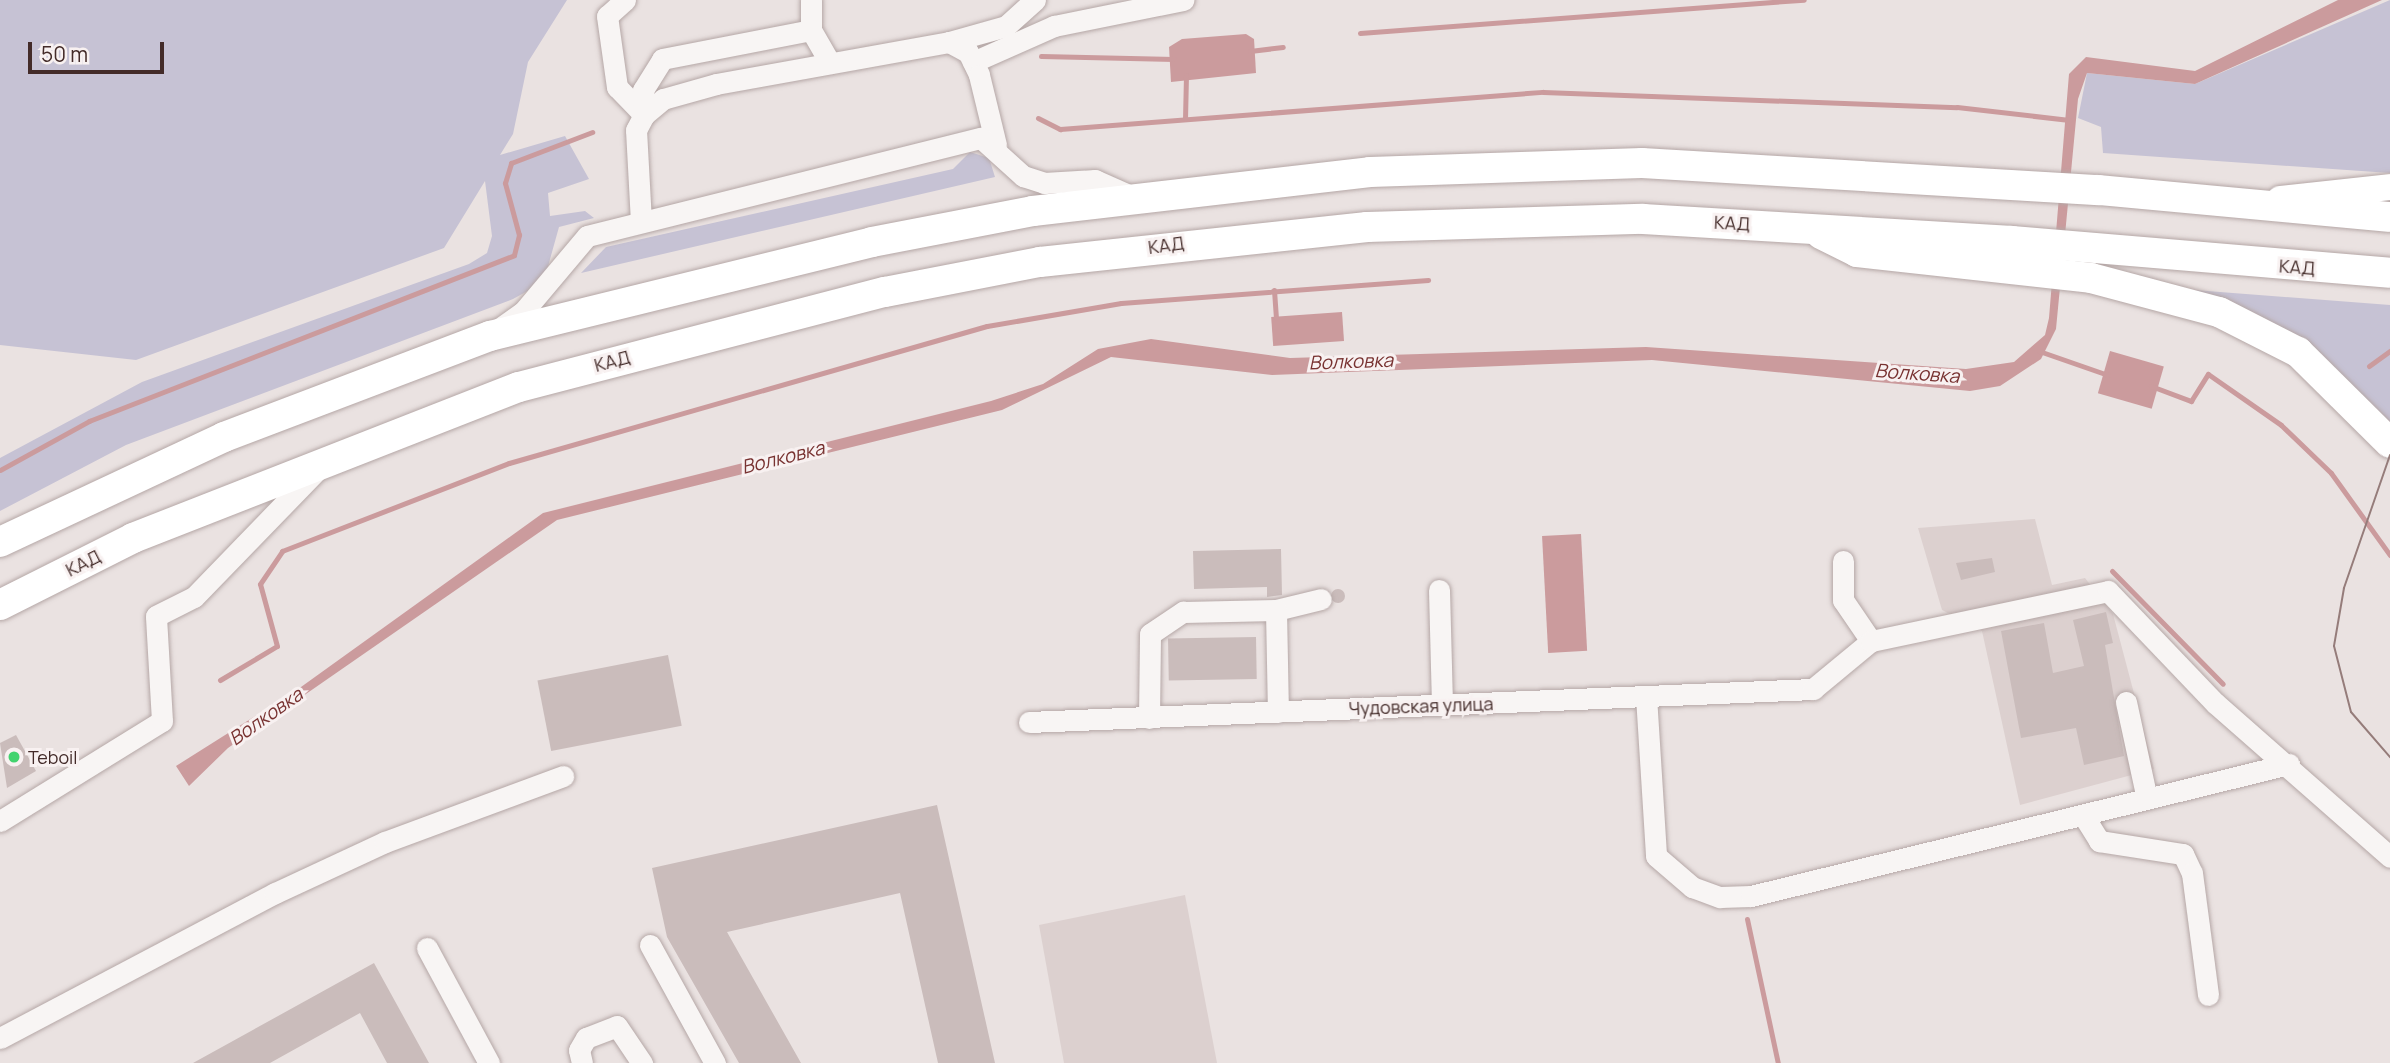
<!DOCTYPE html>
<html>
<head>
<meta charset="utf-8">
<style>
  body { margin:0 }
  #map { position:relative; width:2390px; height:1063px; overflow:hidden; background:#eae2e1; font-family:Manrope,sans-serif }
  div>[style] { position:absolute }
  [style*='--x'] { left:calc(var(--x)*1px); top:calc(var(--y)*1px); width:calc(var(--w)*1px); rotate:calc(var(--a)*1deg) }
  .built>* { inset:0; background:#dcd0cf }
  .green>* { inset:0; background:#c6c2d4 }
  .water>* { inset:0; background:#cb9b9d; transform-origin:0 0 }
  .stream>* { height:5px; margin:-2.5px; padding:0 2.5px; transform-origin:2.5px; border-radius:2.5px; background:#cb9b9d }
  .building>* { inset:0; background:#cabcbb; transform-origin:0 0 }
  .round { border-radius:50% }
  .roads { filter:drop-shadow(0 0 2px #b5a7a6) drop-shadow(0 0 2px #b5a7a6) }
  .minor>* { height:21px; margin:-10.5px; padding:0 10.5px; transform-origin:10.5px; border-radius:10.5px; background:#f8f5f4 }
  .major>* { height:26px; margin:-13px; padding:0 13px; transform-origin:13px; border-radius:13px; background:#fff }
  .highway>* { height:30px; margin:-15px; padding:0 15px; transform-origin:15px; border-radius:15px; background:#fff }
  .tram>* { height:2px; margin:-1px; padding:0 1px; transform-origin:1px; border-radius:1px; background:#957c7a }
  .dots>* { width:19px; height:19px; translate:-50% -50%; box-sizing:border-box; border:4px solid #f8f1f1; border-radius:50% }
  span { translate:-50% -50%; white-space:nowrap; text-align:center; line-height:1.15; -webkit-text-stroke:6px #f8f1f1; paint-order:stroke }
  .street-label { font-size:18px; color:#432b29 }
  .poi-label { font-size:18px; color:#432b29 }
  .left { translate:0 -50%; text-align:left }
  .water-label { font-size:19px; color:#783231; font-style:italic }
  .scale { position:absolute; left:28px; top:42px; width:136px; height:32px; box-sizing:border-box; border:4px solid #432b29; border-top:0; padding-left:9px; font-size:21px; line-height:24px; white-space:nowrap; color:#432b29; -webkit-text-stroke:5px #f8f1f1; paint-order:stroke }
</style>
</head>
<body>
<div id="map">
  <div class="built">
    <i style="clip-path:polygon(2035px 519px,2052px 585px,2085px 578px,2113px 614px,2154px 769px,2020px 805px,1982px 631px,1942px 610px,1918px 528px)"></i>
    <i style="clip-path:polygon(1185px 895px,1217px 1063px,1064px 1063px,1039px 925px)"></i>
  </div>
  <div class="green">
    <i style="clip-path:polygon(0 0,567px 0,528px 62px,513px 134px,500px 155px,565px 136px,589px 179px,548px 193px,550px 216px,585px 211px,594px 218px,559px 227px,547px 270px,533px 288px,513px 299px,126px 445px,0 511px,0 458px,142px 382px,469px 264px,487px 253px,492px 236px,485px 181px,444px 248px,136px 360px,0 345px)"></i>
    <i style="clip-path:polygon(2390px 0,2390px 173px,2103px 153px,2101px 127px,2078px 118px,2087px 73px,2195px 84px)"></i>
    <i style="clip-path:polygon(970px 152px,989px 158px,995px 177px,581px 273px,606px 247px,953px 169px)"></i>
    <i style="clip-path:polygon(2194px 290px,2390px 305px,2390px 434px,2194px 295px)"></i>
  </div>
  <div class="water">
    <i style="clip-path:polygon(2338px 0,2382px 0,2195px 84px,2087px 73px,2078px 99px,2056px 329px,2041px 359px,2000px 386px,1970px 391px,1652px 360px,1272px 375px,1111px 357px,1002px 410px,557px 520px,228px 748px,189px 786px,176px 766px,301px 687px,543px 513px,991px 401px,1043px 384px,1098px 349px,1151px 339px,1290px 358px,1646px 347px,1966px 369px,2014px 362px,2045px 335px,2049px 318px,2069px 74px,2086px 57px,2195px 71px)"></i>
    <i style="clip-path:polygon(1246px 34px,1254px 39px,1256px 73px,1171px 82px,1169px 47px,1182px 39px)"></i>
    <i style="left:1342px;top:312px;width:29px;height:71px;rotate:86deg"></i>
    <i style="left:2110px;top:351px;width:56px;height:44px;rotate:16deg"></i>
    <i style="left:1581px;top:534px;width:117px;height:39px;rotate:87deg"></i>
  </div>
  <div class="stream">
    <i style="--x:1360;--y:33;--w:445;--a:-4.3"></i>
    <i style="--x:1250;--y:51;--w:33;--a:-7"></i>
    <i style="--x:1041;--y:56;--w:133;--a:1.3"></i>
    <i style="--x:1038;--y:118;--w:25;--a:27"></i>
    <i style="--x:1060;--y:129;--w:484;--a:-4.4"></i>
    <i style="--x:1543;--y:92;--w:414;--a:2.1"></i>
    <i style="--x:1957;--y:107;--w:113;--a:6.6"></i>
    <i style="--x:1185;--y:119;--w:44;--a:-88.7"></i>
    <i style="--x:1274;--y:290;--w:28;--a:86"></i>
    <i style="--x:2039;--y:351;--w:73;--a:19.2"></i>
    <i style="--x:2369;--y:366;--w:26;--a:-36"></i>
    <i style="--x:2151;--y:386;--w:43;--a:20.6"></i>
    <i style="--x:2191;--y:401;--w:32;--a:-58"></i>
    <i style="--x:2208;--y:374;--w:89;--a:34.9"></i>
    <i style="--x:2281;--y:425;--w:69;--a:43.8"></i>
    <i style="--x:2331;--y:473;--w:101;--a:54.3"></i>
    <i style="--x:0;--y:470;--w:102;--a:-28.8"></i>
    <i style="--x:89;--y:421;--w:456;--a:-21.3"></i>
    <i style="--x:514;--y:255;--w:21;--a:-76"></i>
    <i style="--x:519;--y:235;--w:54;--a:-105.1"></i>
    <i style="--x:505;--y:183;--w:21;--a:-73"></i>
    <i style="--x:511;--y:163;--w:87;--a:-20.9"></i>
    <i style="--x:2112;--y:571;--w:158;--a:45.5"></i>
    <i style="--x:220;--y:680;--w:66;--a:-30.8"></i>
    <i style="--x:277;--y:646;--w:64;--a:-105.3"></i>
    <i style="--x:260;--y:584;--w:40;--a:-56"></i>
    <i style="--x:282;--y:551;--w:243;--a:-21.2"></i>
    <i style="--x:509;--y:463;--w:497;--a:-16"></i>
    <i style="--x:987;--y:326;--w:136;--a:-9.7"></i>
    <i style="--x:1121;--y:303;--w:308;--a:-4.3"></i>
    <i style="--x:1747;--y:919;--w:147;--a:77.9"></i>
  </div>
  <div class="building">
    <i style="clip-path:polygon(1281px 549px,1282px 595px,1267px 597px,1267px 587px,1194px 589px,1193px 551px)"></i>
    <i style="clip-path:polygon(1992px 558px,1995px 572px,1961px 580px,1956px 563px)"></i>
    <i class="round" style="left:1331px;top:589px;width:14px;height:14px"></i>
    <i style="clip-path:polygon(2106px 612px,2113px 643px,2105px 645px,2124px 756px,2084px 765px,2076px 728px,2021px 738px,2001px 631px,2044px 623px,2053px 673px,2084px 666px,2073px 620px)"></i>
    <i style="left:1256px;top:637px;width:42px;height:88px;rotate:89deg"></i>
    <i style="left:668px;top:655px;width:72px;height:133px;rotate:79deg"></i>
    <i style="clip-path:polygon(16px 735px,36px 771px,7px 788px,0 743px)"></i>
    <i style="clip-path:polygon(937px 805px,995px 1063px,938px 1063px,900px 893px,727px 932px,801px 1063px,739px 1063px,667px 937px,652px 868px)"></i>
    <i style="clip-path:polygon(374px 963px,429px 1063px,387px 1063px,360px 1013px,270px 1063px,193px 1063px)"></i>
  </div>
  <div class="roads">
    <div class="minor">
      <i style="--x:625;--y:0;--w:24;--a:138"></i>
      <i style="--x:607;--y:16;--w:72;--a:82"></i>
      <i style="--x:617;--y:87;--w:39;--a:46"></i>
      <i style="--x:811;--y:30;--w:30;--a:-90"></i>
      <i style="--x:949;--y:42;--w:59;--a:-15.7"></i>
      <i style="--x:1006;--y:26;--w:39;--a:-42"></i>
      <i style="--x:973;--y:62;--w:89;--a:-24"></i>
      <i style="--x:1054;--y:26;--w:132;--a:-11.4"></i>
      <i style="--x:644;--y:115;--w:25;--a:-92"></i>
      <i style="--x:643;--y:90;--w:36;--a:-58"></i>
      <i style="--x:662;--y:59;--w:152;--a:-11"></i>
      <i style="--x:811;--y:30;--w:36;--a:60"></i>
      <i style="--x:641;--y:222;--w:92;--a:-93.1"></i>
      <i style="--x:636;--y:130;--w:17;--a:-62"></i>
      <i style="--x:644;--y:115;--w:25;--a:-40"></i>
      <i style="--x:663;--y:99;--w:55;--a:-15.8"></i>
      <i style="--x:716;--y:84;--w:237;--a:-10.2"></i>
      <i style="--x:949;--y:42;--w:21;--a:28"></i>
      <i style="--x:968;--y:52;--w:25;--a:64"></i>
      <i style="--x:979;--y:75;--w:72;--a:76.3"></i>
      <i style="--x:500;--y:328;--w:28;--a:-35"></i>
      <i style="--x:523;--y:312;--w:99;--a:-49.9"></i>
      <i style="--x:587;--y:236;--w:406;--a:-14"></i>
      <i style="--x:981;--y:138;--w:57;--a:42.1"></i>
      <i style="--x:1023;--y:176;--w:22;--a:18"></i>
      <i style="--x:1044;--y:183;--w:51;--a:-3.4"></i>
      <i style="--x:1095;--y:180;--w:42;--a:24.1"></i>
      <i style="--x:1843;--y:561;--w:39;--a:90"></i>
      <i style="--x:1843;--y:600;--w:50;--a:55.7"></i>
      <i style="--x:1439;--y:590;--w:115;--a:88.5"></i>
      <i style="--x:1276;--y:610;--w:46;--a:-13.7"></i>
      <i style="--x:1646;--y:696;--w:160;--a:86.4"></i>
      <i style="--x:1656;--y:856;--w:48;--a:40.7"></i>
      <i style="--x:1692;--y:887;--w:30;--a:20"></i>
      <i style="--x:1720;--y:897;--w:31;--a:-2"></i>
      <i style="--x:1751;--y:896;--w:554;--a:-13.79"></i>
      <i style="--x:2126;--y:702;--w:99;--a:77.8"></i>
      <i style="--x:1149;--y:718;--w:84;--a:-89.3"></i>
      <i style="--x:1150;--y:634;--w:40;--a:-34"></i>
      <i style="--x:1183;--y:612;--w:93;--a:-1.2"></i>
      <i style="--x:1276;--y:610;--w:102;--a:88.9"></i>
      <i style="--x:1029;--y:722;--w:785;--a:-2.41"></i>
      <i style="--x:1813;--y:689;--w:75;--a:-39.6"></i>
      <i style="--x:1871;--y:641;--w:242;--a:-11.9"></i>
      <i style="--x:2108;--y:591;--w:155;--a:46.3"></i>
      <i style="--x:2215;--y:703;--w:233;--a:41.3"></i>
      <i style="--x:2083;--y:815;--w:31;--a:58"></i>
      <i style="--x:2099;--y:841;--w:85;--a:8.8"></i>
      <i style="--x:2183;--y:854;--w:21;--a:65"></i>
      <i style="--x:2192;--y:873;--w:123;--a:82.5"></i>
      <i style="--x:0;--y:821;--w:190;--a:-31.7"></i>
      <i style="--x:162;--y:721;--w:105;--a:-93.3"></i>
      <i style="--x:156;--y:616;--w:42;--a:-26.6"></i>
      <i style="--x:194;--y:597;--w:178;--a:-45.9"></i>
      <i style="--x:650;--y:945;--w:135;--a:61.2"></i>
      <i style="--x:427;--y:948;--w:131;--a:61.7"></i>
      <i style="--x:0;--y:1038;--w:311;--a:-27.8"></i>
      <i style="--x:275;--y:893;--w:121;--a:-24.9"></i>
      <i style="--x:385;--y:842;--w:190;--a:-20.3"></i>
      <i style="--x:582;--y:1063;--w:13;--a:-103"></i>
      <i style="--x:579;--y:1050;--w:14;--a:-60"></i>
      <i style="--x:586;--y:1038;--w:33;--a:-21"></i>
      <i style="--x:617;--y:1026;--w:45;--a:56"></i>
    </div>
    <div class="major">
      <i style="--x:2280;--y:199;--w:111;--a:-6.2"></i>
    </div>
    <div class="highway">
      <i style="--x:1821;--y:234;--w:40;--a:26.6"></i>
      <i style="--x:1857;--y:252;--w:235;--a:6.3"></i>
      <i style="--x:2091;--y:278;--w:132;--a:14.9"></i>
      <i style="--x:2219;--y:312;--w:89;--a:26.9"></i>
      <i style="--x:2298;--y:352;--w:129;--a:44.7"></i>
      <i style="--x:0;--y:542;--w:247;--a:-25.1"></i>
      <i style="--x:224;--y:437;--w:285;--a:-20.8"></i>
      <i style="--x:490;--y:336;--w:393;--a:-13.8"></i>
      <i style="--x:872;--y:242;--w:164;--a:-10.9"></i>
      <i style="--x:1033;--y:211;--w:339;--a:-6.6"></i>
      <i style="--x:1370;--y:172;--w:272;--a:-1.9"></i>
      <i style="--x:1642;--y:163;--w:458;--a:3.4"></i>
      <i style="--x:2099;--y:190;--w:292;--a:5.3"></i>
      <i style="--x:0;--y:605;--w:149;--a:-26.7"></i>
      <i style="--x:133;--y:538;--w:414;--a:-21.4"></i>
      <i style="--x:519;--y:387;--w:378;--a:-14.6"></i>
      <i style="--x:885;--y:292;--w:158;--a:-11"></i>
      <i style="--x:1040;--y:262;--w:329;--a:-6.1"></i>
      <i style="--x:1367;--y:227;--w:276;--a:-1.7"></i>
      <i style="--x:1643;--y:219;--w:370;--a:3.4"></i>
      <i style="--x:2012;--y:241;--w:379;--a:4.8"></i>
    </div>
  </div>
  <div class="tram">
    <i style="--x:2390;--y:455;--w:141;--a:109.1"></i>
    <i style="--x:2344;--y:588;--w:59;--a:99.8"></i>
    <i style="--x:2334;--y:646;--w:68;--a:75.6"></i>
    <i style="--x:2351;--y:712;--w:60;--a:49.1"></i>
  </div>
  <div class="dots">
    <i style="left:14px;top:757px;background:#42d36e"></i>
  </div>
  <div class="street-label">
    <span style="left:1732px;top:223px;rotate:3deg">КАД</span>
    <span style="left:1166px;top:245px;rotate:-8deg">КАД</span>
    <span style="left:2297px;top:267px;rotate:4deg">КАД</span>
    <span style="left:612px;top:361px;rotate:-15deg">КАД</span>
    <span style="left:83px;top:563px;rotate:-27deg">КАД</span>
    <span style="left:1421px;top:706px;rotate:-2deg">Чудовская улица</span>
  </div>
  <div class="poi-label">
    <span class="left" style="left:28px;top:757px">Teboil</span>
  </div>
  <div class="water-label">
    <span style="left:1351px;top:362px;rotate:-2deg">Волковка</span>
    <span style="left:1917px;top:374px;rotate:4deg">Волковка</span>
    <span style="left:783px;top:458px;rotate:-14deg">Волковка</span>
    <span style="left:266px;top:717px;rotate:-35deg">Волковка</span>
  </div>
  <div class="scale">50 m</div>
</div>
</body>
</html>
